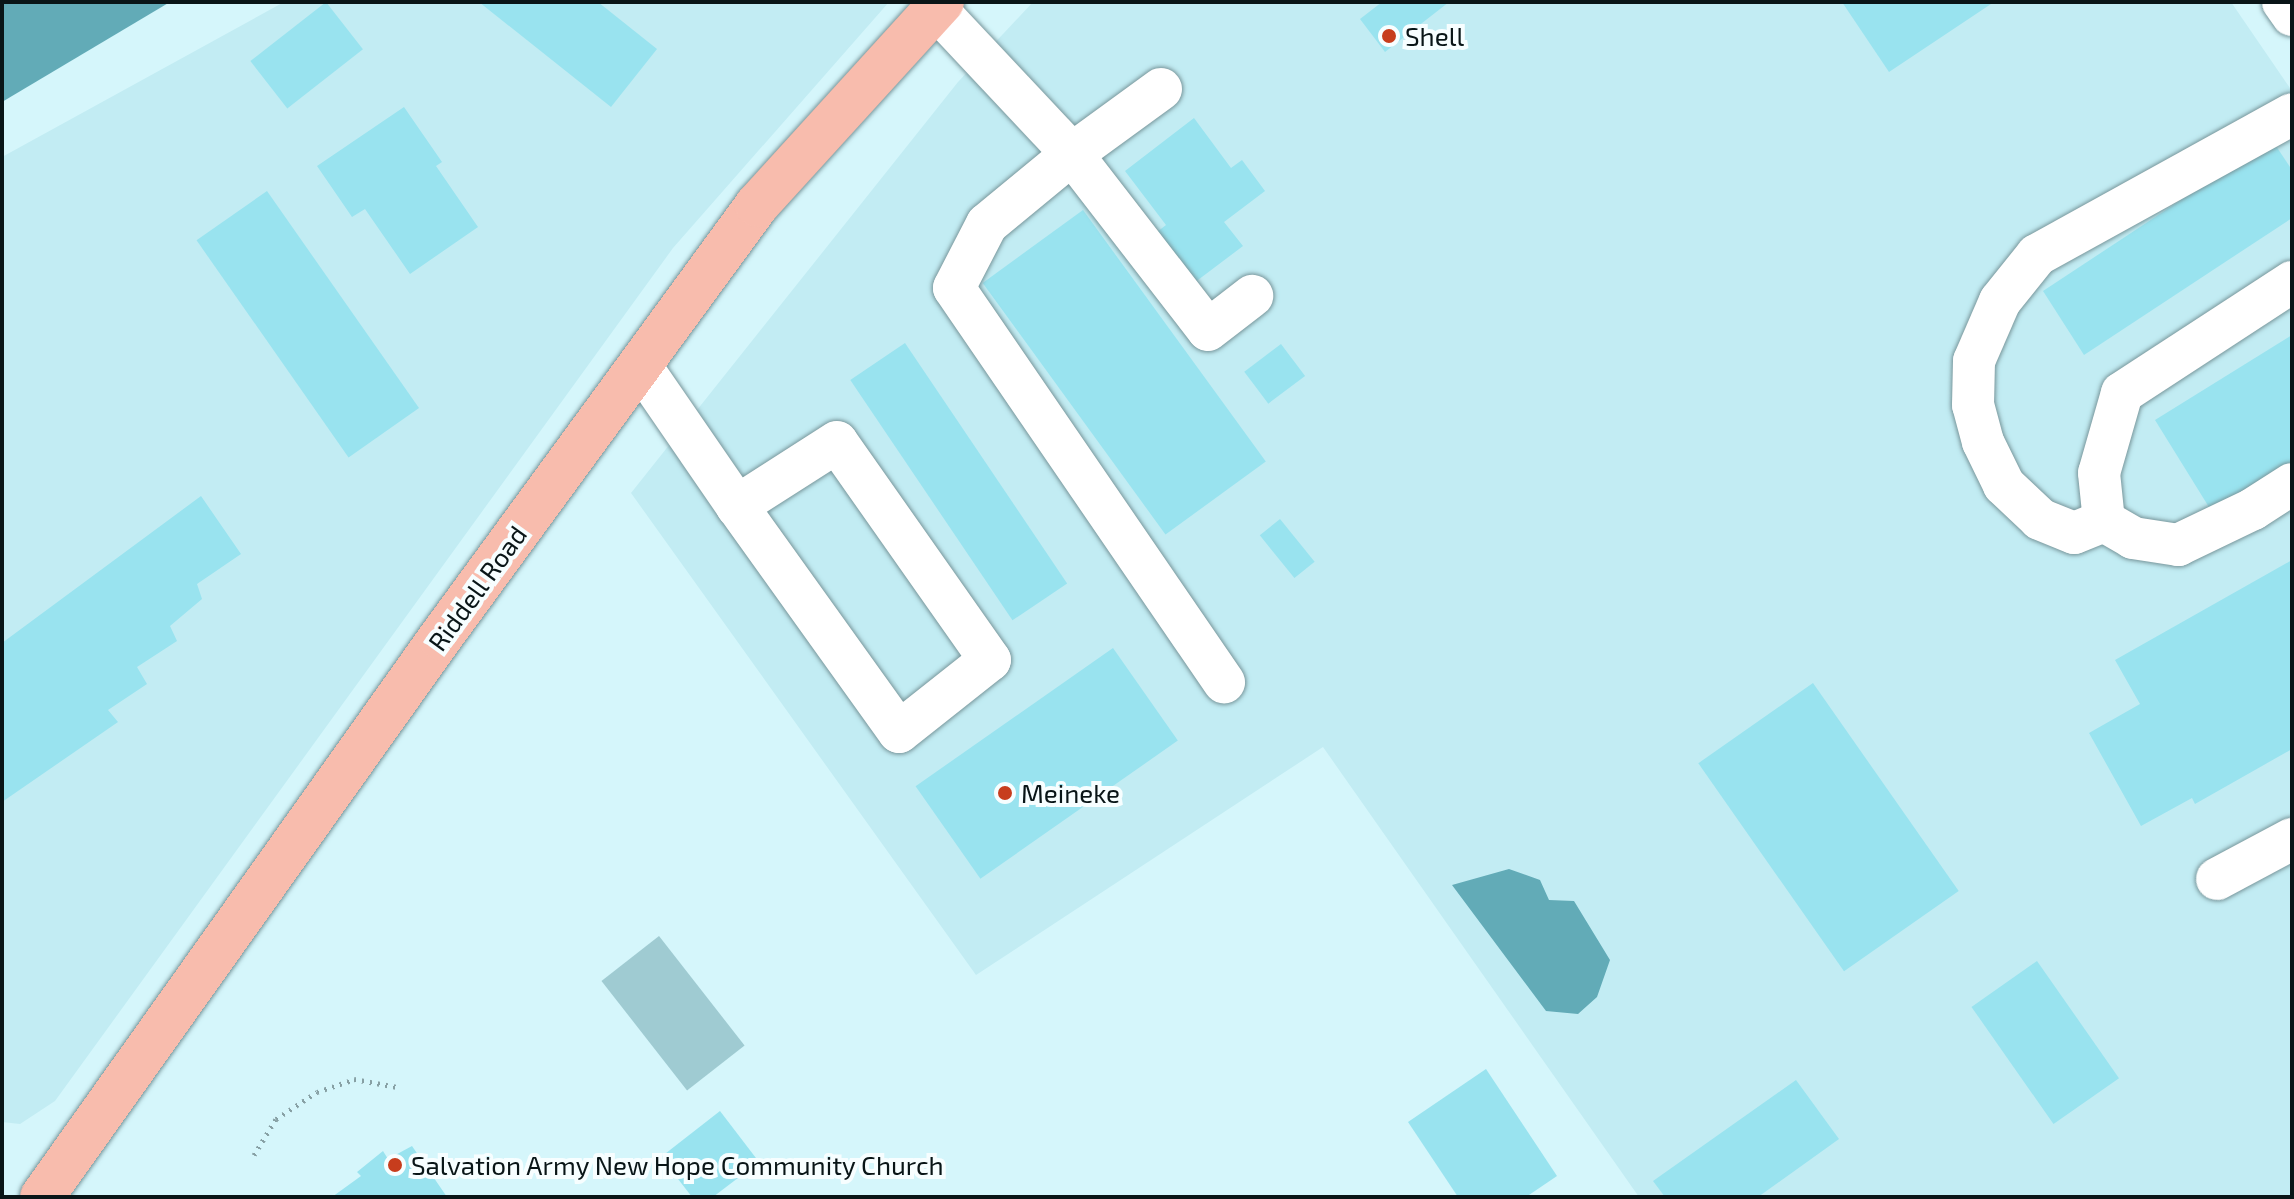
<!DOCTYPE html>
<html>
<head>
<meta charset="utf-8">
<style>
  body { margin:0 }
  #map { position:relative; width:2294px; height:1199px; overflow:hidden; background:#d5f6fb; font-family:"Exo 2",sans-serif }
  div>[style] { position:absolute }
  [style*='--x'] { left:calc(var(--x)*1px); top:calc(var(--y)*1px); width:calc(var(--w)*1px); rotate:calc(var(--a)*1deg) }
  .built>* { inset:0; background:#c2ecf3 }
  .green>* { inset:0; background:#9fcbd2; transform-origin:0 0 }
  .water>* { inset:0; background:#62abb7 }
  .building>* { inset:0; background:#99e3ef; transform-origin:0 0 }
  .path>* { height:5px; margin-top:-2.5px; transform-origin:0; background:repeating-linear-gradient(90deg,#87a0a4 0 2px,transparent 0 8px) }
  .roads { filter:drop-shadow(0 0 2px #78969b) drop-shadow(0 0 2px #78969b) }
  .minor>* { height:42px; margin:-21px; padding:0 21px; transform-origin:21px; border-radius:21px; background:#fff }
  .major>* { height:44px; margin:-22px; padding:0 22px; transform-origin:22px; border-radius:22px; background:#f8bcad }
  .dots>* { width:22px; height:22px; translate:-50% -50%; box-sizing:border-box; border:4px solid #f7feff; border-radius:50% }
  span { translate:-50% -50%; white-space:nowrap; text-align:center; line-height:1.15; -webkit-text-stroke:8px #f7feff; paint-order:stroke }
  .poi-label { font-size:26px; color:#091517 }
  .left { translate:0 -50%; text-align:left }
  .street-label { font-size:26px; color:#091517 }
  .frame { position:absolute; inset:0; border:4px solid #091517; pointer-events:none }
</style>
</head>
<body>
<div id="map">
  <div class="built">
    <i style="clip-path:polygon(284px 2px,889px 2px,673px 248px,55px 1101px,20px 1124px,2px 1122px,2px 157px)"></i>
    <i style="clip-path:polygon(1033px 2px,2231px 2px,2292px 91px,2292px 1197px,1639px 1197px,1323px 747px,976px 975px,631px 493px,958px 82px)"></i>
  </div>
  <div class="green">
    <i style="left:659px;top:936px;width:139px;height:73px;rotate:52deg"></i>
  </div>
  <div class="water">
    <i style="clip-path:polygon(2px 2px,170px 2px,2px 102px)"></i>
    <i style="clip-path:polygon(1509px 869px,1540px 880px,1549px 900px,1574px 901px,1610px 960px,1597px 997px,1578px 1014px,1546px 1011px,1452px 885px)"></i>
  </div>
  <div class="building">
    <i style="left:326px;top:2px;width:60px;height:96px;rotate:52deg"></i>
    <i style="clip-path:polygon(479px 2px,598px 2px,657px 49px,611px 107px)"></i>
    <i style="clip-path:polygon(1382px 2px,1449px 2px,1385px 52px,1360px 19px)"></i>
    <i style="clip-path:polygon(1842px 2px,1994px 2px,1889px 72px)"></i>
    <i style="clip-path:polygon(404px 107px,442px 162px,436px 166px,478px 227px,410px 274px,365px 209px,352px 217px,317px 166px)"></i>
    <i style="clip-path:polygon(1194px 118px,1231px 168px,1242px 160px,1265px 191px,1224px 222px,1243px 246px,1190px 286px,1152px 236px,1166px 225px,1125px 171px)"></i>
    <i style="clip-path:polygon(2272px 140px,2292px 170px,2292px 218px,2084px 355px,2043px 291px)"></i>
    <i style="left:267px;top:191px;width:265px;height:86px;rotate:55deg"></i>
    <i style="left:1083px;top:210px;width:311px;height:124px;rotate:54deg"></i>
    <i style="clip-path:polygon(2292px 335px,2292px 461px,2212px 512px,2155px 420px)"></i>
    <i style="left:905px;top:343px;width:290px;height:66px;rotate:56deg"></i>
    <i style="left:1281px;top:344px;width:40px;height:46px;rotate:53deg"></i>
    <i style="clip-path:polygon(201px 496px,241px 554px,197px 584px,202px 599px,170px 626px,177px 641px,137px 667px,147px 684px,108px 710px,118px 722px,2px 802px,2px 643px)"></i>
    <i style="left:1280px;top:519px;width:55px;height:26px;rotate:51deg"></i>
    <i style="clip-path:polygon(2292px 560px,2292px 749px,2195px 804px,2192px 798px,2141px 826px,2089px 733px,2140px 704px,2115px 660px)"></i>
    <i style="left:1113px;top:648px;width:113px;height:241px;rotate:55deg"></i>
    <i style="left:1813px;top:683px;width:254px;height:140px;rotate:55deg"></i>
    <i style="left:2037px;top:961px;width:143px;height:80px;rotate:55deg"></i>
    <i style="clip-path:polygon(1486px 1069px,1557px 1176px,1526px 1197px,1458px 1197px,1408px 1122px)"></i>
    <i style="clip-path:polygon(1796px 1080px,1839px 1139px,1758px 1197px,1665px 1197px,1653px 1181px)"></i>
    <i style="clip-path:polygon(720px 1111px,759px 1162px,713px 1197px,692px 1197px,661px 1157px)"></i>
    <i style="clip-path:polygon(412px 1146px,447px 1197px,332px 1197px,361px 1176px,357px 1172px,383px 1151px,388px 1159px)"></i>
  </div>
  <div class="path">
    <i style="--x:254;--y:1155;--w:42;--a:-58.6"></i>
    <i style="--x:276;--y:1119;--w:49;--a:-33.4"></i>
    <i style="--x:317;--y:1092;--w:39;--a:-19"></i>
    <i style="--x:354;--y:1079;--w:44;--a:10.5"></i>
  </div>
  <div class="roads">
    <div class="minor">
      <i style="--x:2283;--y:2;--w:16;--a:55"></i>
      <i style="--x:936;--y:9;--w:199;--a:46.8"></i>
      <i style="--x:1072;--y:154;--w:222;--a:52.3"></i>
      <i style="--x:1208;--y:330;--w:56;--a:-37.7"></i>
      <i style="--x:1161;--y:89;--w:110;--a:143.9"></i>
      <i style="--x:1072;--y:154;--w:110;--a:140.5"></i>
      <i style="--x:987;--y:224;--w:72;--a:117.3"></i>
      <i style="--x:954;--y:288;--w:478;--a:55.6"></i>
      <i style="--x:2292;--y:282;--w:203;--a:146.9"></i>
      <i style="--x:2122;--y:393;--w:83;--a:106"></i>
      <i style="--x:2099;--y:473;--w:48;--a:84.1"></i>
      <i style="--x:2104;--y:521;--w:34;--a:30"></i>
      <i style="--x:2133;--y:538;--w:46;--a:8.8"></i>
      <i style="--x:2178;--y:545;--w:83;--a:-25.6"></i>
      <i style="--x:2253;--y:509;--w:46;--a:-32.7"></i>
      <i style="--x:640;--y:365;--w:171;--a:55.5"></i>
      <i style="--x:737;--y:506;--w:278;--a:54.4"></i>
      <i style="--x:899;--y:732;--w:116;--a:-38.4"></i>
      <i style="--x:990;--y:660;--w:266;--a:-125.1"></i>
      <i style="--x:837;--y:442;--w:119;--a:147.4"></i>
      <i style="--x:2104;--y:521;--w:32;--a:158"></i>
      <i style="--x:2074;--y:533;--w:37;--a:-158"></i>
      <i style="--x:2040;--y:519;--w:50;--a:-136.6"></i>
      <i style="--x:2004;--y:485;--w:48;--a:-116"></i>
      <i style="--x:1983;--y:442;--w:38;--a:-105"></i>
      <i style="--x:1973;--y:405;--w:44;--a:-88.7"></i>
      <i style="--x:1974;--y:361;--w:65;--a:-66.6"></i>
      <i style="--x:2000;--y:301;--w:59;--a:-51.2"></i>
      <i style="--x:2037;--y:255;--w:291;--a:-28.9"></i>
      <i style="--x:2217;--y:879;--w:85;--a:-28.1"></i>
    </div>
    <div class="major">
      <i style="--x:42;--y:1197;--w:686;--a:-54.55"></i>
      <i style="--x:440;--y:638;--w:537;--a:-53.79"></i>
      <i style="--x:757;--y:205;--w:275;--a:-47.7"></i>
    </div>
  </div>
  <div class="dots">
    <i style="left:1389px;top:36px;background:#c73d1d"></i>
    <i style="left:1005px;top:793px;background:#c73d1d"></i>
    <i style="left:395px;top:1165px;background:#c73d1d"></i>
  </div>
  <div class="poi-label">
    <span class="left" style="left:1405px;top:36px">Shell</span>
    <span class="left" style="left:1021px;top:793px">Meineke</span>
    <span class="left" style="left:411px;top:1165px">Salvation Army New Hope Community Church</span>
  </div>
  <div class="street-label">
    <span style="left:477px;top:588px;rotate:-54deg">Riddell Road</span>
  </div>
  <div class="frame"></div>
</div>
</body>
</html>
